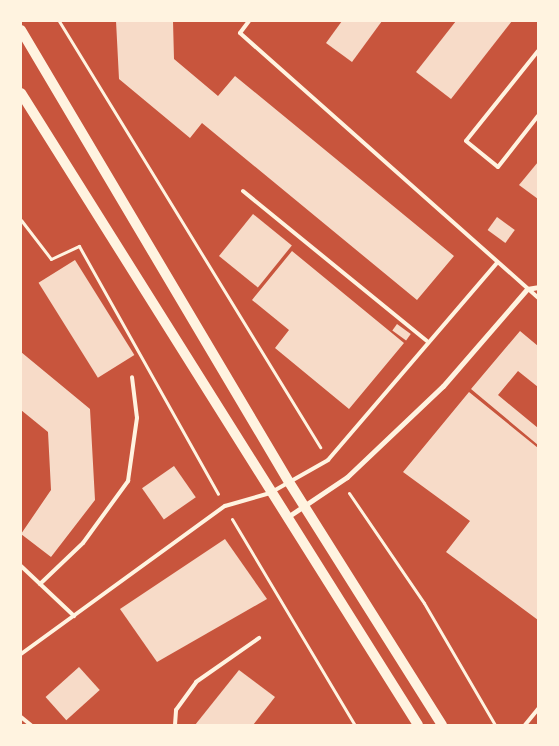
<!DOCTYPE html>
<html>
<head>
<meta charset="utf-8">
<style>
  body { margin:0 }
  #map { position:relative; width:559px; height:746px; overflow:hidden; background:#c8553d; font-family:"PT Sans",sans-serif }
  div>[style] { position:absolute }
  [style*='--x'] { left:calc(var(--x)*1px); top:calc(var(--y)*1px); width:calc(var(--w)*1px); rotate:calc(var(--a)*1deg) }
  .building>* { inset:0; background:#f7dbc8; transform-origin:0 0 }
  .path>* { height:3px; margin:-1.5px; padding:0 1.5px; transform-origin:1.5px; border-radius:1.5px; background:#fff3e0 }
  .service>* { height:4px; margin:-2px; padding:0 2px; transform-origin:2px; border-radius:2px; background:#fff3e0 }
  .minor>* { height:5px; margin:-2.5px; padding:0 2.5px; transform-origin:2.5px; border-radius:2.5px; background:#fff3e0 }
  .secondary>* { height:10px; margin:-5px; padding:0 5px; transform-origin:5px; border-radius:5px; background:#fff3e0 }
  span { translate:-50% -50%; white-space:nowrap; text-align:center; line-height:1.15; -webkit-text-stroke:5px #fff3e0; paint-order:stroke }
  .frame { position:absolute; inset:0; border:22px solid #fff3e0; pointer-events:none }
</style>
</head>
<body>
<div id="map">
  <div class="building">
    <i style="clip-path:polygon(116px 21px,173px 21px,174px 59px,218px 96px,235px 76px,454px 256px,417px 300px,202px 123px,190px 138px,119px 79px)"></i>
    <i style="clip-path:polygon(342px 21px,382px 21px,352px 62px,326px 43px)"></i>
    <i style="clip-path:polygon(456px 21px,512px 21px,451px 99px,416px 72px)"></i>
    <i style="clip-path:polygon(538px 162px,538px 199px,519px 185px)"></i>
    <i style="left:253px;top:214px;width:50px;height:54px;rotate:39deg"></i>
    <i style="left:497px;top:217px;width:22px;height:16px;rotate:36deg"></i>
    <i style="clip-path:polygon(292px 251px,404px 343px,349px 409px,275px 348px,289px 330px,252px 300px)"></i>
    <i style="left:75px;top:260px;width:112px;height:43px;rotate:58deg"></i>
    <i style="left:397px;top:324px;width:17px;height:8px;rotate:36deg"></i>
    <i style="clip-path:polygon(520px 331px,538px 346px,538px 387px,518px 371px,498px 395px,538px 428px,538px 445px,471px 389px)"></i>
    <i style="clip-path:polygon(21px 352px,90px 409px,95px 500px,51px 557px,21px 534px,51px 490px,48px 432px,21px 410px)"></i>
    <i style="clip-path:polygon(469px 392px,538px 448px,538px 620px,446px 552px,470px 521px,403px 472px)"></i>
    <i style="left:174px;top:466px;width:38px;height:39px;rotate:55deg"></i>
    <i style="clip-path:polygon(225px 539px,267px 599px,157px 662px,120px 609px)"></i>
    <i style="left:79px;top:667px;width:31px;height:45px;rotate:48deg"></i>
    <i style="clip-path:polygon(239px 670px,275px 697px,253px 725px,195px 725px)"></i>
  </div>
  <div class="path">
    <i style="--x:59;--y:21;--w:500;--a:58.5"></i>
    <i style="--x:21;--y:220;--w:49;--a:52.4"></i>
    <i style="--x:51;--y:259;--w:31;--a:-25"></i>
    <i style="--x:79;--y:246;--w:284;--a:60.7"></i>
    <i style="--x:349;--y:493;--w:133;--a:55.7"></i>
    <i style="--x:424;--y:603;--w:141;--a:59.8"></i>
    <i style="--x:232;--y:519;--w:240;--a:59.2"></i>
  </div>
  <div class="service">
    <i style="--x:249;--y:21;--w:15;--a:127"></i>
    <i style="--x:240;--y:33;--w:399;--a:41.6"></i>
    <i style="--x:538;--y:51;--w:115;--a:128.7"></i>
    <i style="--x:466;--y:141;--w:41;--a:39.1"></i>
    <i style="--x:498;--y:167;--w:65;--a:-51.9"></i>
    <i style="--x:243;--y:191;--w:237;--a:39.2"></i>
    <i style="--x:21;--y:566;--w:73;--a:43.3"></i>
    <i style="--x:40;--y:584;--w:59;--a:-43.6"></i>
    <i style="--x:83;--y:543;--w:77;--a:-54"></i>
    <i style="--x:128;--y:481;--w:64;--a:-81.9"></i>
    <i style="--x:137;--y:418;--w:41;--a:-97"></i>
    <i style="--x:21;--y:654;--w:252;--a:-36"></i>
    <i style="--x:225;--y:506;--w:47;--a:-16.1"></i>
    <i style="--x:270;--y:493;--w:67;--a:-29.6"></i>
    <i style="--x:328;--y:460;--w:260;--a:-49.4"></i>
    <i style="--x:21;--y:717;--w:13;--a:39"></i>
    <i style="--x:175;--y:725;--w:15;--a:-86"></i>
    <i style="--x:176;--y:710;--w:34;--a:-54"></i>
    <i style="--x:196;--y:682;--w:77;--a:-34.9"></i>
    <i style="--x:525;--y:725;--w:21;--a:-51"></i>
  </div>
  <div class="minor">
    <i style="--x:286;--y:518;--w:73;--a:-33.9"></i>
    <i style="--x:347;--y:477;--w:132;--a:-43.5"></i>
    <i style="--x:443;--y:386;--w:128;--a:-49.1"></i>
    <i style="--x:527;--y:289;--w:11;--a:-10"></i>
  </div>
  <div class="secondary">
    <i style="--x:21;--y:30;--w:525;--a:59.34"></i>
    <i style="--x:289;--y:482;--w:287;--a:57.8"></i>
    <i style="--x:21;--y:93;--w:746;--a:57.86"></i>
  </div>
  <div class="frame"></div>
</div>
</body>
</html>
